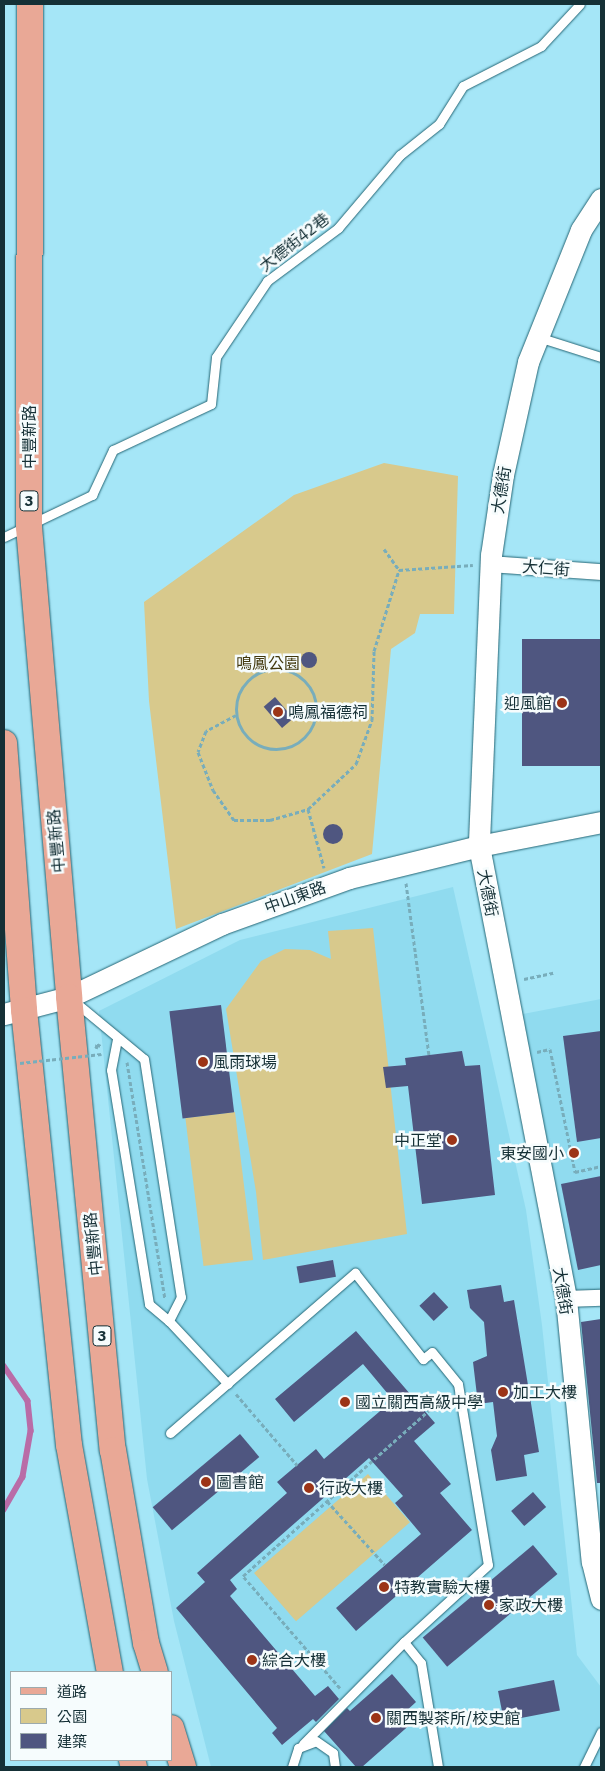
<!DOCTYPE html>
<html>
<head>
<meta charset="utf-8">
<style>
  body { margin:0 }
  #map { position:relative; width:605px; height:1771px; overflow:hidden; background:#a5e6f7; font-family:"IBM Plex Sans","Noto Sans TC",sans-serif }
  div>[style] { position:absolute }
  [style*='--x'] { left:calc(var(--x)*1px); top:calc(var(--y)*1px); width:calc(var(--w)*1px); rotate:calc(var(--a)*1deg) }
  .built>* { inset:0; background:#90dbef }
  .green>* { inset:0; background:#d8c98c; transform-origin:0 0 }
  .stream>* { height:5.5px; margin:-2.75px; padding:0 2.75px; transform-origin:2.75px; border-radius:2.75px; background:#b96ca7 }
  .building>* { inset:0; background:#4f5680; transform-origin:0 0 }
  .round { border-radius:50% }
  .path>* { height:3px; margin-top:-1.5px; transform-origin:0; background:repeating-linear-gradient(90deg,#78adbb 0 4px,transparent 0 6.5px) }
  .path>.ring { margin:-1.5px; padding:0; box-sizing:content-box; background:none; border:3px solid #78adbb; border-radius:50% }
  .roads { filter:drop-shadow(0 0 1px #256675) drop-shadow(0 0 1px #256675) }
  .service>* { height:9px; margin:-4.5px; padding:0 4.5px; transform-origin:4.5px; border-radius:4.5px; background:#fff }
  .minor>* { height:16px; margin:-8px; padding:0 8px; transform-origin:8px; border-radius:8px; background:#fff }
  .tertiary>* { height:21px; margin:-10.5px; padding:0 10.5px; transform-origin:10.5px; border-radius:10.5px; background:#fff }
  .primary>* { height:26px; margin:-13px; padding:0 13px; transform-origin:13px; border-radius:13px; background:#e9a896 }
  .path-bridge>* { height:3px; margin-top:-1.5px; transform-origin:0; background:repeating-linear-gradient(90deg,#78adbb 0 4px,transparent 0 6.5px) }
  .dots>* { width:14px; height:14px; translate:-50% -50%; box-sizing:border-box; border:2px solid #f6fcfd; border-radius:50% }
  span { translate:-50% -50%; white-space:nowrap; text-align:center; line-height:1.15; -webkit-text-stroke:5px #f6fcfd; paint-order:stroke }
  .shield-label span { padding:1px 4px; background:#f6fcfd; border:1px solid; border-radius:4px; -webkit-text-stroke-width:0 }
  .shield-label { font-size:15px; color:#153036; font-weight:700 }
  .street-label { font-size:16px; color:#153036 }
  .park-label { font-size:16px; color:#43390e }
  .poi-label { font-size:16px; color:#153036 }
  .right { translate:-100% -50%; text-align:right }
  .left { translate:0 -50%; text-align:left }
  .frame { position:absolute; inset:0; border:5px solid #153036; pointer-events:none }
  .legend { position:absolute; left:10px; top:1671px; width:162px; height:90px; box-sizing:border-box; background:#f6fcfd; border:1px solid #9caaad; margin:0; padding:6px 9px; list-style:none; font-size:15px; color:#153036 }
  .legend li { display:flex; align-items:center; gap:10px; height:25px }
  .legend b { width:25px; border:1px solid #9caaad }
</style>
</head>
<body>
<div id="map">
  <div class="built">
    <i style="clip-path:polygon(453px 887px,526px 1210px,542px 1325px,577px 1655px,601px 1687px,601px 1767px,211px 1767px,174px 1621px,147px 1479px,99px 1011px,240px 940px)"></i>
    <i style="clip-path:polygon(601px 999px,601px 1292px,573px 1296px,523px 1014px)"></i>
  </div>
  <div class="green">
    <i style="clip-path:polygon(384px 463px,458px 476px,454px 614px,420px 614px,415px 633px,391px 649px,372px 854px,176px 929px,149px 701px,144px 602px,294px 495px)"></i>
    <i style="clip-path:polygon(373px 928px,407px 1234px,263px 1260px,256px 1192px,226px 1009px,261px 961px,285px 949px,310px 950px,331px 959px,328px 931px)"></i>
    <i style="left:235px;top:1112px;width:149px;height:50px;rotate:83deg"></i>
    <i style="left:368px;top:1474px;width:64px;height:151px;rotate:49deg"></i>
  </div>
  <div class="stream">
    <i style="--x:4;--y:1366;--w:42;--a:55.6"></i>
    <i style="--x:28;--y:1401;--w:30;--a:84"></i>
    <i style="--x:31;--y:1431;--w:47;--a:99.9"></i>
    <i style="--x:23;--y:1477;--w:38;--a:120"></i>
  </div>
  <div class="building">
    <i style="left:601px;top:639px;width:127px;height:79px;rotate:90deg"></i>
    <i class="round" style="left:301px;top:652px;width:16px;height:16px"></i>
    <i style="left:275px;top:697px;width:28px;height:15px;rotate:49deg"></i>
    <i class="round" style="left:323px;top:824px;width:20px;height:20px"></i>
    <i style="left:221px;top:1005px;width:108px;height:52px;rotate:83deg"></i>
    <i style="clip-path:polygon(601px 1031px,601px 1138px,577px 1142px,563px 1036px)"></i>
    <i style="clip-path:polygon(462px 1051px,465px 1066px,480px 1065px,495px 1195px,422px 1204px,408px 1086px,386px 1088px,383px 1067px,406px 1065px,405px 1058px)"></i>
    <i style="clip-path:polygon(601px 1176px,601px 1265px,578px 1270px,561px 1184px)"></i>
    <i style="left:333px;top:1260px;width:17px;height:37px;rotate:80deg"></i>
    <i style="clip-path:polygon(501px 1285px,504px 1302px,514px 1300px,539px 1452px,524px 1455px,527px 1476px,496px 1481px,491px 1450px,497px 1436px,493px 1402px,478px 1404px,473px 1362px,487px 1356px,484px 1322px,470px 1308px,467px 1290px)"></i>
    <i style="left:434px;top:1292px;width:21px;height:20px;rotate:47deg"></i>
    <i style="clip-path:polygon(601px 1319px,601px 1483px,597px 1483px,581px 1322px)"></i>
    <i style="clip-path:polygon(356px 1331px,435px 1423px,414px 1441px,451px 1484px,440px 1493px,472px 1530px,356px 1631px,336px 1608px,421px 1534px,395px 1503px,403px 1496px,369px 1458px,230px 1580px,237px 1589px,230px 1596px,315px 1696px,328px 1686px,339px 1699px,316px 1722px,313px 1719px,282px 1745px,272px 1733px,277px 1728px,176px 1608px,205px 1582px,197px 1573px,287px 1493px,277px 1482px,316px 1449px,324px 1459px,393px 1400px,363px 1364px,294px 1422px,275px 1399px)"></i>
    <i style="left:240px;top:1434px;width:30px;height:114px;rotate:50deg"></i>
    <i style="left:533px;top:1492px;width:20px;height:29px;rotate:49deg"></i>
    <i style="left:533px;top:1545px;width:38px;height:144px;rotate:50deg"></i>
    <i style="clip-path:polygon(392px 1674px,416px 1702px,404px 1713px,413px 1722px,362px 1767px,356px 1767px,324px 1731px,347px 1708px,350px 1711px)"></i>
    <i style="left:554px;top:1680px;width:31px;height:57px;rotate:79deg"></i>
  </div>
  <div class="path">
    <i style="--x:384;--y:549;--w:26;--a:54"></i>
    <i style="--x:399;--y:570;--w:74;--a:-3.9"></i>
    <i class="ring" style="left:236px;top:669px;width:77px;height:77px"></i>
    <i style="--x:236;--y:715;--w:34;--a:152"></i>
    <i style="--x:206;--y:731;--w:22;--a:111"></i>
    <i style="--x:198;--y:752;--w:41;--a:68.5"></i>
    <i style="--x:213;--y:790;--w:37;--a:55"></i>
    <i style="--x:234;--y:820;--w:36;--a:0"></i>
    <i style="--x:270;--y:820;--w:40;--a:-16"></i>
    <i style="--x:308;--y:809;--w:66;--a:-43.2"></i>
    <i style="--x:356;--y:764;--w:47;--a:-70"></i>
    <i style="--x:372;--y:720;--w:69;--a:-88.3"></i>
    <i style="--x:374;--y:651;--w:85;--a:-72.8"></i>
    <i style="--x:308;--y:809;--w:61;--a:74.8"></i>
    <i style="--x:406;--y:883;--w:174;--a:82.4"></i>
    <i style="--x:524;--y:979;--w:30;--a:-12"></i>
    <i style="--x:98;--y:1045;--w:4;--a:124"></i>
    <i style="--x:96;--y:1048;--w:4;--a:-76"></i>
    <i style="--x:97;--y:1044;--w:4;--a:27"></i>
    <i style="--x:537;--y:1052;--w:13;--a:-13"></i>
    <i style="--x:550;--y:1049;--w:126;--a:78.5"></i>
    <i style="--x:575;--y:1172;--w:27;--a:-13"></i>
    <i style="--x:127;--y:1062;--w:239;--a:80.9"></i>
    <i style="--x:236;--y:1394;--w:94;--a:49.3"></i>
    <i style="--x:327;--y:1501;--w:86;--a:47.8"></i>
    <i style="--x:340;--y:1688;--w:148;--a:-130.9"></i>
    <i style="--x:243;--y:1576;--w:273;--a:-41.7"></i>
  </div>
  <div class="roads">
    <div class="service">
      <i style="--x:538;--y:337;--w:66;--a:17.6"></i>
      <i style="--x:4;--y:537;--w:98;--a:-25.5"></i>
      <i style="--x:92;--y:495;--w:50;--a:-65"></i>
      <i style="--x:113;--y:450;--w:108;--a:-25.1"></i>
      <i style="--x:211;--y:404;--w:47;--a:-83.9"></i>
      <i style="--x:216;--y:357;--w:92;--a:-56.1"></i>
      <i style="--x:267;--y:281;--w:89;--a:-36.7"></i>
      <i style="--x:338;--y:228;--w:96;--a:-49.7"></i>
      <i style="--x:400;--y:155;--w:50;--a:-38.5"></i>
      <i style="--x:439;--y:124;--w:45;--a:-57.7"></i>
      <i style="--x:463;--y:86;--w:88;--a:-27.1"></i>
      <i style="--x:541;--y:46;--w:57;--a:-47.1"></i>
      <i style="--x:75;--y:1002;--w:89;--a:39.6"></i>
      <i style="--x:144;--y:1059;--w:241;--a:81.2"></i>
      <i style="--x:181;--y:1297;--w:27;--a:117"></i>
      <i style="--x:169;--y:1321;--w:26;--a:-140"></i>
      <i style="--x:149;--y:1304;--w:237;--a:-99.2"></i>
      <i style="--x:111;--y:1070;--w:32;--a:-79"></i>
      <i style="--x:169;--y:1321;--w:86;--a:46.9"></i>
      <i style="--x:170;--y:1433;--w:245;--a:-40.9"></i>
      <i style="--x:355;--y:1273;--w:110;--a:51.7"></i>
      <i style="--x:423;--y:1359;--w:11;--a:-38"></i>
      <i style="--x:432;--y:1352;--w:41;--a:50.9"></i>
      <i style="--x:458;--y:1384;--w:183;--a:80.6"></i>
      <i style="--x:488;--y:1565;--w:114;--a:137.5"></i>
      <i style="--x:404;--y:1642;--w:27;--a:51"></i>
      <i style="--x:421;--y:1663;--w:105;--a:80.7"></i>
      <i style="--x:303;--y:1744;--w:144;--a:-45.3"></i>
      <i style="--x:292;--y:1767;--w:20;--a:-72"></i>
      <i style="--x:298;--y:1748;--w:19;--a:-21"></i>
      <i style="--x:316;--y:1741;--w:21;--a:35"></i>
      <i style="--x:333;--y:1753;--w:14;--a:82"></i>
      <i style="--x:584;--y:1767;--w:39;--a:-64"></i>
    </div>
    <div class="minor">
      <i style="--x:491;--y:564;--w:110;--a:4.2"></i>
      <i style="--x:566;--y:1299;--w:35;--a:-2"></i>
    </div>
    <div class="tertiary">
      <i style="--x:601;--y:199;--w:37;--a:123"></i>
      <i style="--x:581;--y:230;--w:142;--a:111.9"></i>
      <i style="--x:528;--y:362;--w:116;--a:102.5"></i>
      <i style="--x:503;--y:475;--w:81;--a:98.5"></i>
      <i style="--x:491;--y:555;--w:291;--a:92.4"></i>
      <i style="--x:479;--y:846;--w:461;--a:79.1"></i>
      <i style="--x:566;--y:1299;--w:264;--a:84.4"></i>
      <i style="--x:592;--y:1562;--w:38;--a:76"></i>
      <i style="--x:4;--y:1014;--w:67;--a:-14.7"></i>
      <i style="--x:69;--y:997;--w:170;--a:-25.5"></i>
      <i style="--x:222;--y:924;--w:135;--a:-19.9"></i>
      <i style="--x:349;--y:878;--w:134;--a:-13.8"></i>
      <i style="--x:479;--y:846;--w:124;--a:-11.1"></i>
    </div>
    <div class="primary">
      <i style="--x:30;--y:4;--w:523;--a:90.11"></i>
      <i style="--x:29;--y:527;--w:472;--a:85.1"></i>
      <i style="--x:69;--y:997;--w:455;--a:84.5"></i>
      <i style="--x:113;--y:1450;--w:196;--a:80.3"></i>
      <i style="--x:146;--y:1643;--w:30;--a:73"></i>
      <i style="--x:4;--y:743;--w:268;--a:85.7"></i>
      <i style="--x:24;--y:1010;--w:437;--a:84.1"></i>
      <i style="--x:69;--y:1445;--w:231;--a:79.8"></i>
      <i style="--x:171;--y:1728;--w:41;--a:72.9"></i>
      <i style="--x:132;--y:1760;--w:7;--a:74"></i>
    </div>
  </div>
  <div class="path-bridge">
    <i style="--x:20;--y:1063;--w:82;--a:-6.3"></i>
  </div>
  <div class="dots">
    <i style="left:562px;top:703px;background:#9c3417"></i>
    <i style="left:278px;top:712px;background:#9c3417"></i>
    <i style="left:203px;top:1062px;background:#9c3417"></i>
    <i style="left:452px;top:1140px;background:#9c3417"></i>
    <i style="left:574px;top:1153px;background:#9c3417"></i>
    <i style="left:503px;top:1392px;background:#9c3417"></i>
    <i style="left:345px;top:1402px;background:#9c3417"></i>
    <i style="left:206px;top:1482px;background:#9c3417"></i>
    <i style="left:309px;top:1488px;background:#9c3417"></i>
    <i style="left:384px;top:1587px;background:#9c3417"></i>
    <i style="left:489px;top:1605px;background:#9c3417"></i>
    <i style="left:252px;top:1660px;background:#9c3417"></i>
    <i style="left:376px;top:1718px;background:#9c3417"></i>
  </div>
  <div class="shield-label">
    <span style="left:29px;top:501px">3</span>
    <span style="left:102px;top:1336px">3</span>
  </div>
  <div class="street-label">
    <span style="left:294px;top:242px;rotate:-38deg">大德街42巷</span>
    <span style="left:29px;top:437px;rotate:-90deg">中豐新路</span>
    <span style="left:501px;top:490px;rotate:-81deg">大德街</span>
    <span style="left:546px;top:568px;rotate:4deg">大仁街</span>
    <span style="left:56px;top:841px;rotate:-95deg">中豐新路</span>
    <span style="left:488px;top:893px;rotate:79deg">大德街</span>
    <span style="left:295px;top:897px;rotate:-20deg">中山東路</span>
    <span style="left:93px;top:1244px;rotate:-96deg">中豐新路</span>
    <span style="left:563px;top:1291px;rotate:81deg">大德街</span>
  </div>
  <div class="park-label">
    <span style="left:268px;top:663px">鳴鳳公園</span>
  </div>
  <div class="poi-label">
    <span class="right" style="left:552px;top:703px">迎風館</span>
    <span class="left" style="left:288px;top:712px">鳴鳳福德祠</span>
    <span class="left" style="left:213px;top:1062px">風雨球場</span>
    <span class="right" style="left:442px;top:1140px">中正堂</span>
    <span class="right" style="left:564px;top:1153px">東安國小</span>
    <span class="left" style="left:513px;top:1392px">加工大樓</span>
    <span class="left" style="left:355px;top:1402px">國立關西高級中學</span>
    <span class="left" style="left:216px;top:1482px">圖書館</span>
    <span class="left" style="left:319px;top:1488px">行政大樓</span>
    <span class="left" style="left:394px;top:1587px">特教實驗大樓</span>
    <span class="left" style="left:499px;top:1605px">家政大樓</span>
    <span class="left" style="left:262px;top:1660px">綜合大樓</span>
    <span class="left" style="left:386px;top:1718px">關西製茶所/校史館</span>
  </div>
  <div class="frame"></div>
  <ul class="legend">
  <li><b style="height:6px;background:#e9a896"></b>道路</li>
  <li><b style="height:14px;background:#d8c98c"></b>公園</li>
  <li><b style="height:14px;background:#4f5680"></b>建築</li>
  </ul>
</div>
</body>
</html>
